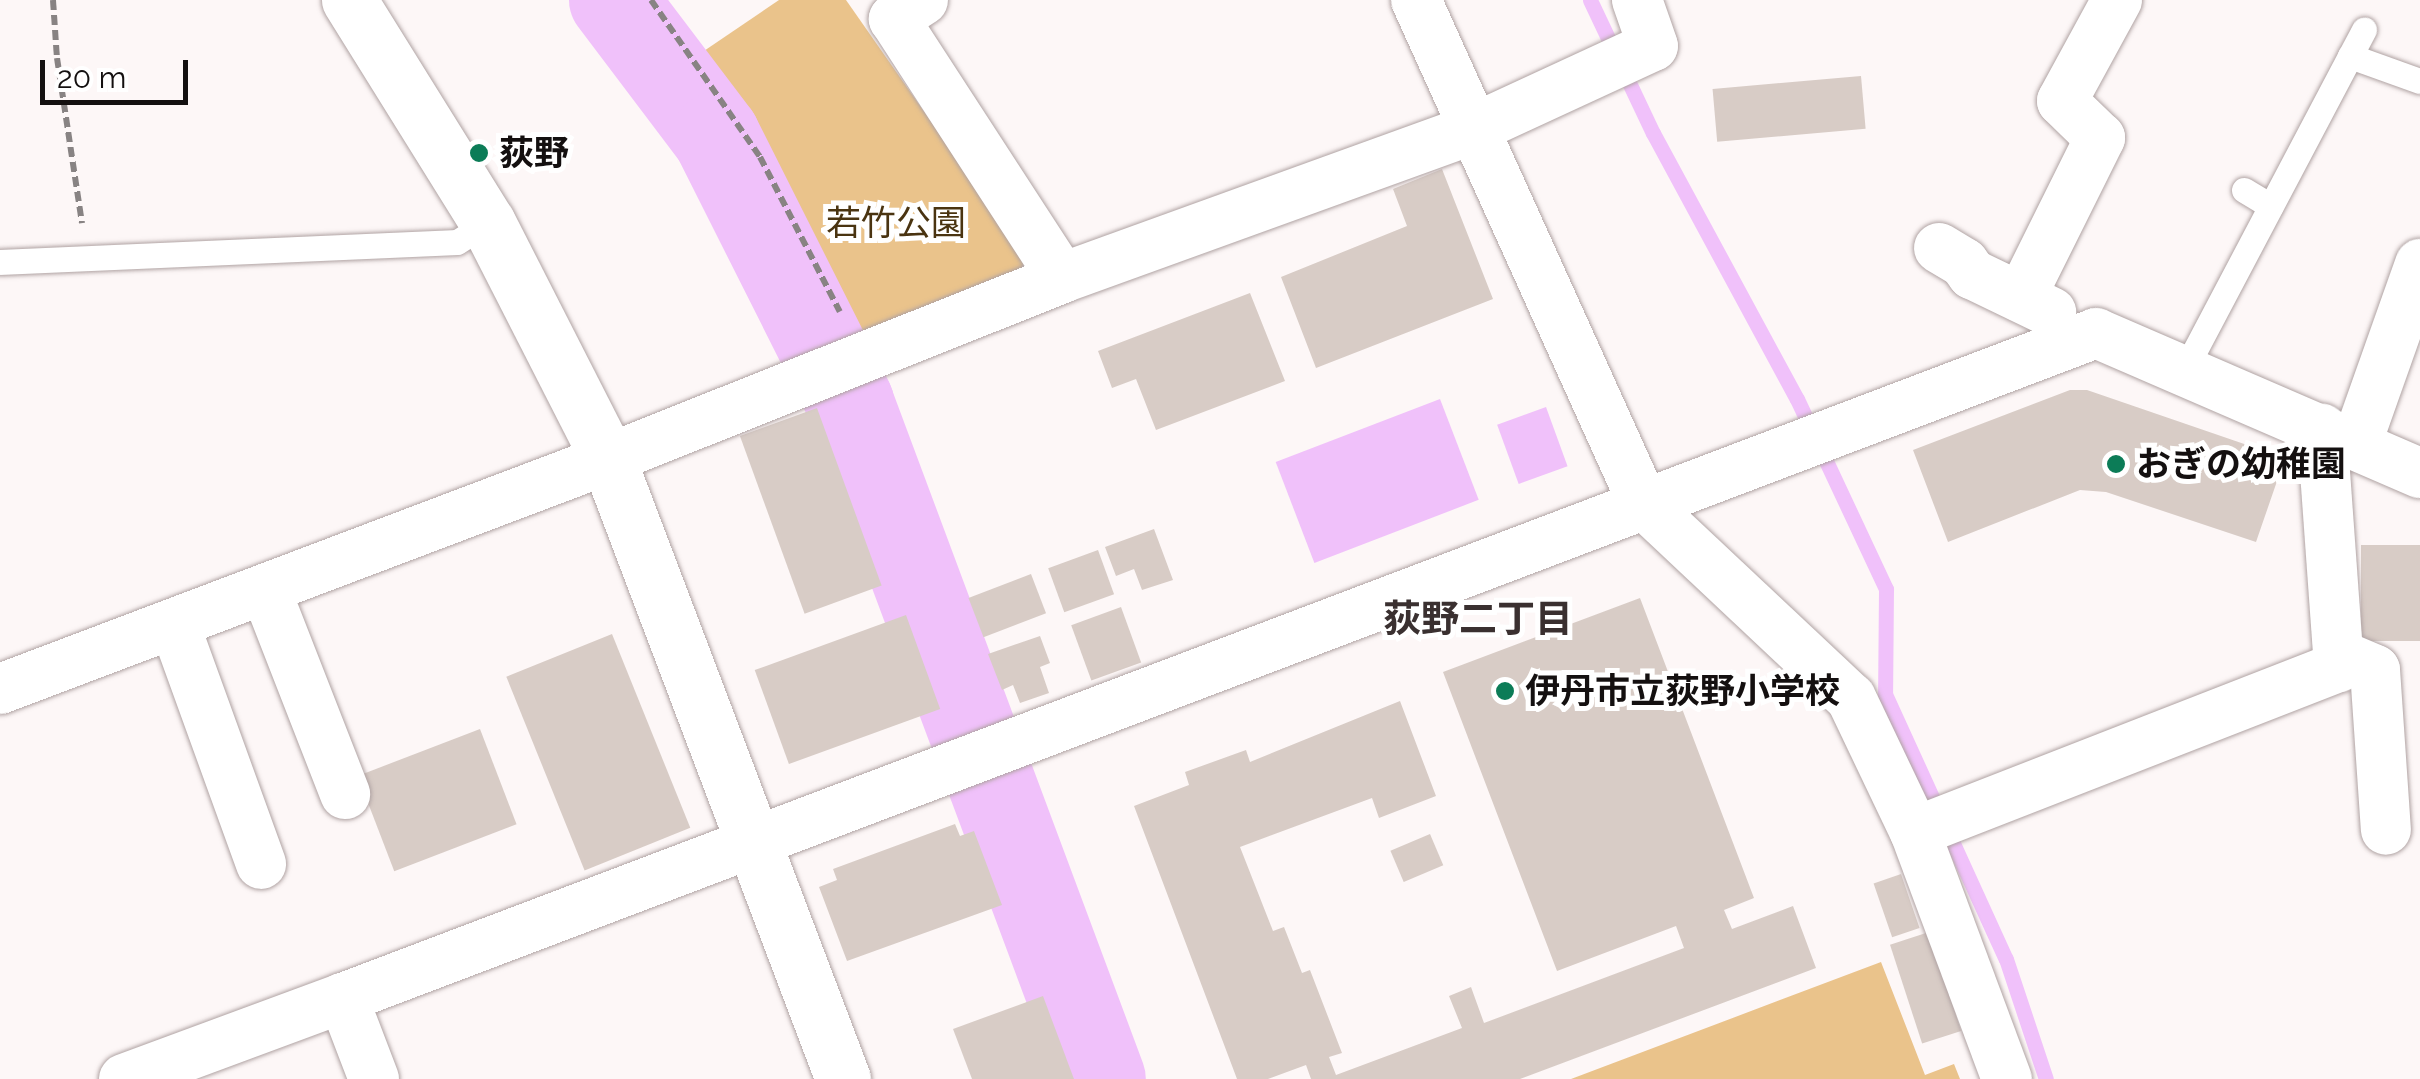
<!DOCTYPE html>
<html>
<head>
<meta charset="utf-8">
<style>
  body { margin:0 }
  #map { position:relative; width:2420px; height:1079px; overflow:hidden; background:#fdf7f7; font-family:Raleway,"Noto Sans JP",sans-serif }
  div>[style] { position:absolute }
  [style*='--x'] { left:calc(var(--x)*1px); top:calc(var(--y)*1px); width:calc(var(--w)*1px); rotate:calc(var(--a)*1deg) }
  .green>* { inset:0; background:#eac38b }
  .water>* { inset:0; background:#f0c1fa; transform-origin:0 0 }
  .stream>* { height:15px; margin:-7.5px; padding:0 7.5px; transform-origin:7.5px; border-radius:7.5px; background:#f0c1fa }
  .river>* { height:88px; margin:-44px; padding:0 44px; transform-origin:44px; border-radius:44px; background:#f0c1fa }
  .building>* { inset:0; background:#d8ccc6; transform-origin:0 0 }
  .path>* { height:6px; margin-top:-3px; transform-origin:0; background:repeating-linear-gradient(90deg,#888383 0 10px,transparent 0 15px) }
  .roads { filter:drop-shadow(0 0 2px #b0a3a3) drop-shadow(0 0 2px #b0a3a3) }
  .service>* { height:25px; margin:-12.5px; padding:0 12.5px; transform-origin:12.5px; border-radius:12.5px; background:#fff }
  .minor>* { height:50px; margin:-25px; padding:0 25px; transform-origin:25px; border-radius:25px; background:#fff }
  .tertiary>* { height:55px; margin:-27.5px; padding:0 27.5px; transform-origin:27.5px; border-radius:27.5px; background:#fff }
  .dots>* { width:28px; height:28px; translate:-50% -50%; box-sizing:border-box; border:5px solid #fff; border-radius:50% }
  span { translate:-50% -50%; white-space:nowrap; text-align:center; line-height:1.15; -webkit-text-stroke:10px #fff; paint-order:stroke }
  .poi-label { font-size:35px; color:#141010; font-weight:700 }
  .left { translate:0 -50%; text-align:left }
  .park-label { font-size:35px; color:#4a3411 }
  .neighbourhood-label { font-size:38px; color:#3a3030; font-weight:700 }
  .scale { position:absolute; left:40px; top:60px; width:148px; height:45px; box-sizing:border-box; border:5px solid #141010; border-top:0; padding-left:12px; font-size:30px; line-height:35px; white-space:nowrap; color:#141010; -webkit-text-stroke:8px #fff; paint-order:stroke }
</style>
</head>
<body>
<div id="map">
  <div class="green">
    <i style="clip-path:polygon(779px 0,846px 0,1027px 259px,1016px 277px,861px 338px,698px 55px)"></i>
    <i style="clip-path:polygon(1881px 962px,1925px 1075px,1954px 1064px,1960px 1079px,1571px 1079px)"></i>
  </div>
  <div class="water">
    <i style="left:1440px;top:399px;width:108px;height:176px;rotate:69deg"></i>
    <i style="left:1546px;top:407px;width:63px;height:52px;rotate:70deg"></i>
  </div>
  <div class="stream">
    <i style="--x:1590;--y:0;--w:147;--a:64.7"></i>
    <i style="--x:1653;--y:133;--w:302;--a:61.6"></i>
    <i style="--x:1797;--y:399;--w:210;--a:64.9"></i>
    <i style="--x:1886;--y:589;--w:105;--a:90.5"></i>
    <i style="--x:1885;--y:694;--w:291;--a:65.5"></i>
    <i style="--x:2006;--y:959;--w:126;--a:71.6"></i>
  </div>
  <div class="river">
    <i style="--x:613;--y:0;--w:171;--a:52.9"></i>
    <i style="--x:716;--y:136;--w:299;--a:63.3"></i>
    <i style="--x:850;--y:403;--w:721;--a:69.56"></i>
  </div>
  <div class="building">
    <i style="left:1861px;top:76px;width:53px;height:149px;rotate:85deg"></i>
    <i style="clip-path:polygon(1442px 169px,1493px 299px,1316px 368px,1281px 277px,1407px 226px,1393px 189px)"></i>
    <i style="clip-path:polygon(1250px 293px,1285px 381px,1156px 430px,1136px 379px,1112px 388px,1098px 351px)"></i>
    <i style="clip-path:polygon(2070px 390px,2087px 390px,2285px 458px,2256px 542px,2106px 492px,2080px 490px,1948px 542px,1913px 450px)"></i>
    <i style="left:817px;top:408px;width:189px;height:82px;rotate:70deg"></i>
    <i style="clip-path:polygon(1154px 529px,1173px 580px,1142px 590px,1134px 569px,1116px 576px,1105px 547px)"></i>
    <i style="left:2420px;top:545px;width:96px;height:59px;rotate:90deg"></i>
    <i style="left:1098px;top:550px;width:47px;height:53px;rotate:70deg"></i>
    <i style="left:1031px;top:574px;width:42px;height:67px;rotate:69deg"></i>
    <i style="clip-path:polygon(1640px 598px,1754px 898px,1724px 910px,1732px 929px,1793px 906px,1816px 968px,1520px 1079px,1311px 1079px,1306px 1065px,1268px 1079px,1237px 1079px,1134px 806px,1189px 785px,1185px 772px,1246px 750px,1250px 762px,1400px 701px,1436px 796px,1379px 818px,1372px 798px,1240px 847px,1273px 931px,1284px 927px,1302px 973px,1310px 970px,1342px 1053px,1329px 1057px,1336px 1075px,1462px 1028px,1449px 996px,1471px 987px,1484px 1023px,1684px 948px,1676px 926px,1557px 971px,1443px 672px)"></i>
    <i style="left:1121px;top:607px;width:59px;height:53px;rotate:70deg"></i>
    <i style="left:906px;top:615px;width:100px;height:161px;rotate:70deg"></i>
    <i style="left:612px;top:634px;width:209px;height:114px;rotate:68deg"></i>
    <i style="clip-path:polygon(1040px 636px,1050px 663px,1040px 667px,1049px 693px,1020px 703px,1013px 685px,1002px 690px,988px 654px)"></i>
    <i style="left:480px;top:729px;width:102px;height:131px;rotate:69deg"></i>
    <i style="clip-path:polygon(955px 824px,960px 836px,974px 831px,1002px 905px,847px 961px,819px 887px,837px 880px,833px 869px)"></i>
    <i style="left:1430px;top:834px;width:34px;height:43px;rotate:67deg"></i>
    <i style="left:1901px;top:874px;width:57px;height:29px;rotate:71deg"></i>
    <i style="left:1929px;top:932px;width:104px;height:41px;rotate:72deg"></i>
    <i style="clip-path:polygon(1043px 996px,1074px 1079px,972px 1079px,953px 1029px)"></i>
  </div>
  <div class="path">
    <i style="--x:53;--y:0;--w:58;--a:86.1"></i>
    <i style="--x:57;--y:58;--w:167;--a:81.4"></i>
    <i style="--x:651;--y:0;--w:191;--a:55.2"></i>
    <i style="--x:760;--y:157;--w:174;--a:62.7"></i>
  </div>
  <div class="roads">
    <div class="service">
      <i style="--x:2350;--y:56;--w:30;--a:-62"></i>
      <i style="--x:2244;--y:190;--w:31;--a:31"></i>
      <i style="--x:0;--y:262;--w:457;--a:-2.5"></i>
      <i style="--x:457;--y:242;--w:36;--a:-32"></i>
      <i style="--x:2185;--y:369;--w:354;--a:-62.2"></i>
      <i style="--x:2350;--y:56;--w:74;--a:19.7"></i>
    </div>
    <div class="minor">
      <i style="--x:923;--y:0;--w:35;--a:147"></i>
      <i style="--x:894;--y:19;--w:309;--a:57"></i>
      <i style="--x:1416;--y:0;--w:552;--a:65.71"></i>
      <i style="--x:1643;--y:503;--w:285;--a:43.2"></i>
      <i style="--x:1851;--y:698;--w:148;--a:64.5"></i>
      <i style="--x:1915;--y:832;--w:264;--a:69.6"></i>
      <i style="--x:1939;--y:248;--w:29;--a:31"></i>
      <i style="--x:1964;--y:263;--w:14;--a:54"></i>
      <i style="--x:1972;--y:274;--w:88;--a:25.7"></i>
      <i style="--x:2021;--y:297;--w:178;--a:-63.6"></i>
      <i style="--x:2100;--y:138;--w:53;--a:-135.8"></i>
      <i style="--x:2062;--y:101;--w:115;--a:-61.4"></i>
      <i style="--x:2357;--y:442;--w:189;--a:-70.5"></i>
      <i style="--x:266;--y:591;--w:218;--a:68.7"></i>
      <i style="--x:175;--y:626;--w:253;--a:70.1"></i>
      <i style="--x:2340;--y:655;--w:38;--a:23"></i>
      <i style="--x:2375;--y:670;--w:160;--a:86.1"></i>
      <i style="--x:0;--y:689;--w:650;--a:-20.72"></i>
      <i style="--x:608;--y:459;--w:489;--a:-21.7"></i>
      <i style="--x:1062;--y:278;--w:437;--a:-19.9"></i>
      <i style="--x:1473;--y:129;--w:198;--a:-24.8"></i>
      <i style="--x:1653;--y:46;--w:49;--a:-109.2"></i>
      <i style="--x:1915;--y:832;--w:455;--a:-21.3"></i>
      <i style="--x:2339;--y:667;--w:239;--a:-94.1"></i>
      <i style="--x:124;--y:1079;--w:233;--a:-20.3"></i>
      <i style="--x:374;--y:1079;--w:87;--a:-110.9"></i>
      <i style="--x:343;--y:998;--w:1875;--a:-20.77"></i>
      <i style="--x:2096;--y:333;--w:353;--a:23.4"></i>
    </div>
    <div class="tertiary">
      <i style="--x:349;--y:0;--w:263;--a:58.1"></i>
      <i style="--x:488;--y:223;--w:265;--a:63"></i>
      <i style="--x:608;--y:459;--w:663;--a:69.24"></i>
    </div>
  </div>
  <div class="dots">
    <i style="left:479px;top:153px;background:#0c7c57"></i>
    <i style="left:2116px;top:464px;background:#0c7c57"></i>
    <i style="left:1505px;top:691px;background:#0c7c57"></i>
  </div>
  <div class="poi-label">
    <span class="left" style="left:499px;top:153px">荻野</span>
    <span class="left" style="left:2136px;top:464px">おぎの幼稚園</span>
    <span class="left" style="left:1525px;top:691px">伊丹市立荻野小学校</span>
  </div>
  <div class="park-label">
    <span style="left:896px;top:223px">若竹公園</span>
  </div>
  <div class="neighbourhood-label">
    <span style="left:1478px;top:619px">荻野二丁目</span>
  </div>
  <div class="scale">20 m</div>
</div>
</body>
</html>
